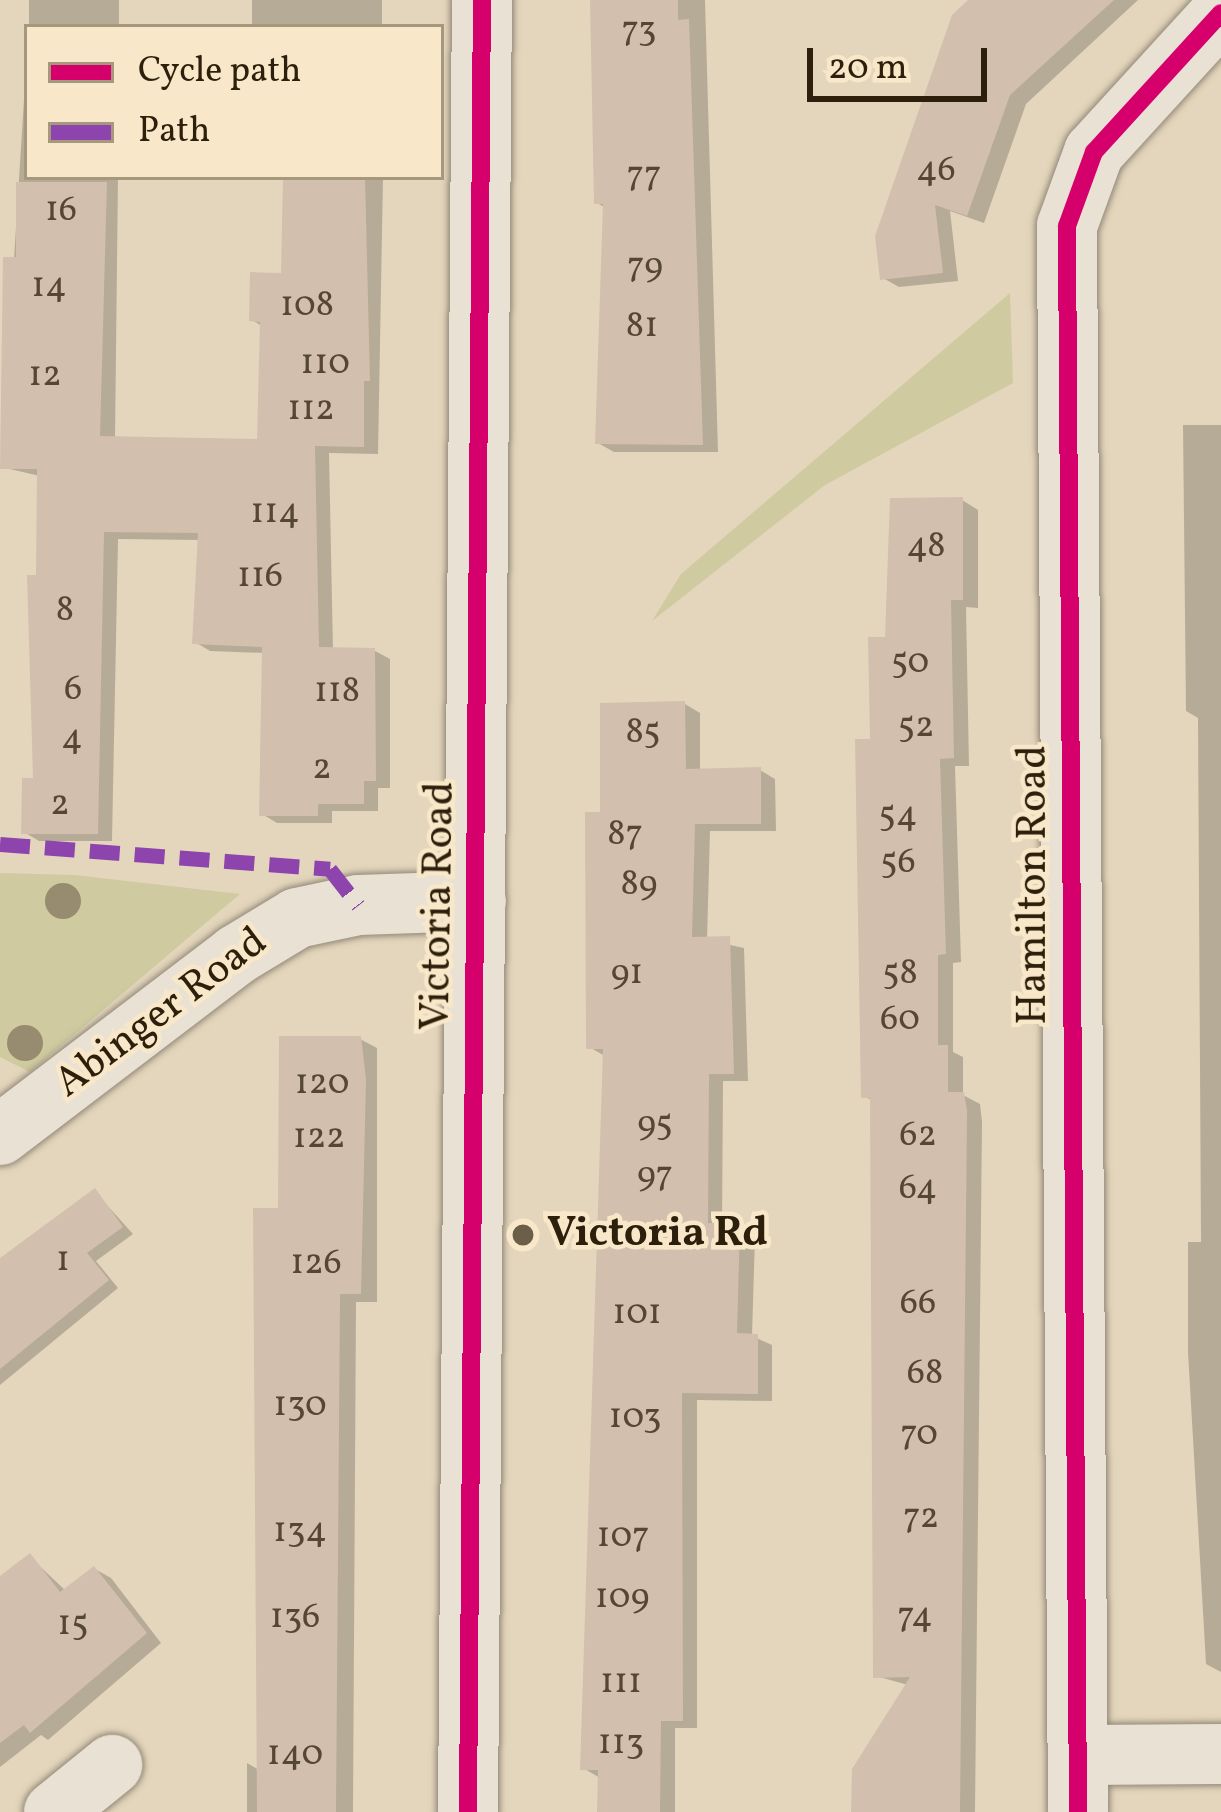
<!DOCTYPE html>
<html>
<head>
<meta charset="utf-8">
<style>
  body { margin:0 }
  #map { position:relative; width:1221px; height:1812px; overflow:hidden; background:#e4d6bc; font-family:Vollkorn,serif }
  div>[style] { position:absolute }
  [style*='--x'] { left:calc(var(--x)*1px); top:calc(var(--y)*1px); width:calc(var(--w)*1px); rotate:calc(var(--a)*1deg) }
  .green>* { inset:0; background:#cfca9f }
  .shadow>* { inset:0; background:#0003; transform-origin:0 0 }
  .building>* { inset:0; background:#d3bfae }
  .roads { filter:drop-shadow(0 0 3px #938978) drop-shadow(0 0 3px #938978) }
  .minor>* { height:60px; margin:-30px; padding:0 30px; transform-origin:30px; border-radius:30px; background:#e8e1d4 }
  .quiet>* { height:15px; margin-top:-7.5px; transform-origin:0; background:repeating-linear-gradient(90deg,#8e44ad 0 30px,transparent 0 45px) }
  .cycleway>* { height:18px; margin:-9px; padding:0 9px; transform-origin:9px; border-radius:9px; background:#d6006c }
  .trees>* { width:36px; height:36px; margin:-18px; border-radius:50%; background:#978c6f }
  .dots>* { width:33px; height:33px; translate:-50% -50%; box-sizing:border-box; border:6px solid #f8e8c9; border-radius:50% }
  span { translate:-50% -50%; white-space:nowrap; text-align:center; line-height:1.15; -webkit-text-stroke:9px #f8e8c9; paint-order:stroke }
  .number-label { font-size:36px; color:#564734 }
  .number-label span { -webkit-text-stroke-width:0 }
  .street-label { font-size:42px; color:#2c1f0b }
  .poi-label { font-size:42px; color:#2c1f0b; font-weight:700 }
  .left { translate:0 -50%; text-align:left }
  .legend { position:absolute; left:24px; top:24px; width:420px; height:156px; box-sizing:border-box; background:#f8e8c9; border:3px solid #a6987d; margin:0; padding:15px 21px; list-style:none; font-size:36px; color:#2c1f0b }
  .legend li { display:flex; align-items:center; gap:24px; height:60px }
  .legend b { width:60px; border:3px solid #a6987d }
  .scale { position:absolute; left:807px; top:48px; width:180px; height:54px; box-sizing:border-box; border:6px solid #2c1f0b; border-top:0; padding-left:15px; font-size:36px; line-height:42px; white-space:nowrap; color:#2c1f0b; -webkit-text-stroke:9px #f8e8c9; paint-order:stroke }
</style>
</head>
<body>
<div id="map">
  <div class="green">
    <i style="clip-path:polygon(1010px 293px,1013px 383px,825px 485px,652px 621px,681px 574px)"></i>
    <i style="clip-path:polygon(0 873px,74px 875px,240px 894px,30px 1072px,0 1057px)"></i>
  </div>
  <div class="shadow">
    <i style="left:29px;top:0;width:90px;height:27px"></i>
    <i style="left:252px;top:0;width:130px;height:27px"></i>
    <i style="clip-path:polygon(594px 0,705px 0,718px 452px,614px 452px,598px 443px,606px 208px,597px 203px)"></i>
    <i style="clip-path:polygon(973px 0,1138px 0,1026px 104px,984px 223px,950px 211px,958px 281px,899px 287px,883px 278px)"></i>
    <i style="clip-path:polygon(27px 51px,27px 177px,118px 177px,115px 439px,260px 442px,262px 326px,252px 320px,284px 276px,286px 177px,383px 177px,378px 454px,329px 453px,333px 650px,375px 651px,390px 659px,390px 788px,378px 788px,378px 811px,332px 811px,332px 823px,277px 823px,262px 814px,265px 653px,210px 651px,195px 642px,201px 540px,118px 539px,112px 841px,39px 841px,24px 832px,36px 781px,40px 476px,1px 467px)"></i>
    <i style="clip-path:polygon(1183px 425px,1221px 425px,1221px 1672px,1206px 1664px,1188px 1352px,1188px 1242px,1201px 1242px,1198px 718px,1186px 711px)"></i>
    <i style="clip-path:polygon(962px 500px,978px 510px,978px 608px,966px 607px,969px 766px,955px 766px,961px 962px,953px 963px,953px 1052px,963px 1057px,963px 1095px,980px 1104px,982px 1122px,975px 1812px,857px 1812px,908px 1685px,876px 1676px,873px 1101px,864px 1096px,874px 741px,888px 640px)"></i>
    <i style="clip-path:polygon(685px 704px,700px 713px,700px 771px,760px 770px,775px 779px,776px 831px,710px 831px,707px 940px,744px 948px,748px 1081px,723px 1081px,722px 1227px,755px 1236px,752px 1336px,772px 1345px,772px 1401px,697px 1400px,697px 1728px,675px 1728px,675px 1812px,600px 1812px,600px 1778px,583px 1768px,605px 1056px,589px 1047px,603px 815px)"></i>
    <i style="clip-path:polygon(360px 1039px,377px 1048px,377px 1302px,356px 1302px,353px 1812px,247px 1812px,247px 1763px,259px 1770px,281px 1211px)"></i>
    <i style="clip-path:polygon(95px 1192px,133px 1234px,96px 1261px,118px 1288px,0 1385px,0 1265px)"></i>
    <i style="clip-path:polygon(30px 1557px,66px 1591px,95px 1569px,111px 1578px,161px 1643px,48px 1740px,41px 1735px,0 1767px,0 1580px)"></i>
  </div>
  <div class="building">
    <i style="clip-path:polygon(590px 0,678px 0,678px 20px,689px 19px,703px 445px,595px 444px,603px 204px,594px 204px)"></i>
    <i style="clip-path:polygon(968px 0,1114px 0,1010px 95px,967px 216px,935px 205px,943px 273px,880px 280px,875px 236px,952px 15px)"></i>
    <i style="clip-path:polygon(283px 177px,365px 177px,370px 381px,364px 381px,364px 447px,315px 446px,319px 647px,375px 648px,376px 781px,364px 781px,364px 804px,318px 804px,318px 816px,259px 816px,262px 647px,192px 644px,198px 533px,104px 532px,98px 834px,21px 834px,22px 778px,33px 778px,27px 575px,36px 575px,37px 469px,0 469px,3px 257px,16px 257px,16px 182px,107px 182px,100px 436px,257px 439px,260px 322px,249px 321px,250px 272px,281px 273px)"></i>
    <i style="clip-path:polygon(963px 497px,963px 600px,951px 600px,954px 758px,940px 759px,946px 954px,938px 955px,938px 1045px,948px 1045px,948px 1092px,964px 1092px,967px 1111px,960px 1812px,851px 1812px,852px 1769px,910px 1677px,873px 1678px,870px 1098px,861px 1098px,855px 739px,870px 739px,868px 637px,885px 637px,890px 498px)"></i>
    <i style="clip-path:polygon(685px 701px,686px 769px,761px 767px,761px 824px,695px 824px,692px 937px,730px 936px,734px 1074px,709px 1074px,708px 1223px,740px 1224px,737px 1333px,758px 1334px,758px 1394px,682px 1393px,683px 1721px,661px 1721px,660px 1812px,597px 1812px,598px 1770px,580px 1770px,603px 1049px,586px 1049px,585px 812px,600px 812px,600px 703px)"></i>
    <i style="clip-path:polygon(279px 1036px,361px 1036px,366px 1079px,361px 1294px,340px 1294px,336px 1812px,257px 1812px,253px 1208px,278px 1208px)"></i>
    <i style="clip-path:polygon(95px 1188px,123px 1227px,87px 1253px,109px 1280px,0 1369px,0 1258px)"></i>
    <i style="clip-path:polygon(30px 1553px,60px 1592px,94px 1566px,147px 1633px,30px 1733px,24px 1725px,0 1743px,0 1576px)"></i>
  </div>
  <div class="roads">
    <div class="minor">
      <i style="--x:0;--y:1135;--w:297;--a:-37.3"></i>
      <i style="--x:236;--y:955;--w:71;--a:-31.2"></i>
      <i style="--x:297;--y:918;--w:62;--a:-12"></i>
      <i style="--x:358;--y:905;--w:118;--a:-1.9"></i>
      <i style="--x:1078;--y:1755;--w:143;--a:-0.4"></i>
      <i style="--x:54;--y:1812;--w:75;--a:-39"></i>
      <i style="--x:468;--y:1812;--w:1812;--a:-89.56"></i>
      <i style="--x:1078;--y:1812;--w:1586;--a:-90.4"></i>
      <i style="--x:1067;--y:226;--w:79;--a:-70"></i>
      <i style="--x:1094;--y:152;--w:188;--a:-47.6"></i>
    </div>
  </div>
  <div class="quiet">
    <i style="--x:0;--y:844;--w:331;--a:4.3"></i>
    <i style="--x:330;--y:869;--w:46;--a:52.1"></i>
  </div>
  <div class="cycleway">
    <i style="--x:468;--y:1812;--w:1812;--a:-89.56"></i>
    <i style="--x:1078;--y:1812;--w:1586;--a:-90.4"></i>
    <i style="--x:1067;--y:226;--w:79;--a:-70"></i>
    <i style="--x:1094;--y:152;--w:188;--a:-47.6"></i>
  </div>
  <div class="trees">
    <i style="left:63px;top:901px"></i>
    <i style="left:25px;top:1043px"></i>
  </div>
  <div class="dots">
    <i style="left:523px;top:1235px;background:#6c5f49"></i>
  </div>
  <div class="number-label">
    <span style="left:639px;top:32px">73</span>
    <span style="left:936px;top:172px">46</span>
    <span style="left:644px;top:177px">77</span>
    <span style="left:61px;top:212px">16</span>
    <span style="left:645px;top:268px">79</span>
    <span style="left:49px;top:288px">14</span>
    <span style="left:307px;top:307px">108</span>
    <span style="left:642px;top:328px">81</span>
    <span style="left:325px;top:365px">110</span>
    <span style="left:45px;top:377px">12</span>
    <span style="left:311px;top:411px">112</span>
    <span style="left:275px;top:514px">114</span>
    <span style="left:926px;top:548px">48</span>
    <span style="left:260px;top:578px">116</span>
    <span style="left:65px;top:612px">8</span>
    <span style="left:910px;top:664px">50</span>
    <span style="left:73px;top:691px">6</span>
    <span style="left:337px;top:693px">118</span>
    <span style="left:916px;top:728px">52</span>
    <span style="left:643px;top:734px">85</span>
    <span style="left:72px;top:740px">4</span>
    <span style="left:322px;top:770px">2</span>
    <span style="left:60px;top:806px">2</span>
    <span style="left:898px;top:817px">54</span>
    <span style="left:625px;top:836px">87</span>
    <span style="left:898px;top:864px">56</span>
    <span style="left:639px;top:886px">89</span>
    <span style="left:627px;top:975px">91</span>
    <span style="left:900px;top:975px">58</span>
    <span style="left:900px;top:1021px">60</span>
    <span style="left:322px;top:1085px">120</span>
    <span style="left:655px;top:1126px">95</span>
    <span style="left:918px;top:1137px">62</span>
    <span style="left:319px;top:1139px">122</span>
    <span style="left:655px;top:1177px">97</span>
    <span style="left:918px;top:1190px">64</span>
    <span style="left:63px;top:1262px">1</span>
    <span style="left:316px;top:1265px">126</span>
    <span style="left:918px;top:1305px">66</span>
    <span style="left:637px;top:1315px">101</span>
    <span style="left:925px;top:1375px">68</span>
    <span style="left:300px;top:1407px">130</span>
    <span style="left:635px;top:1419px">103</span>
    <span style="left:919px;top:1436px">70</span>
    <span style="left:921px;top:1519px">72</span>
    <span style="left:300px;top:1533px">134</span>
    <span style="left:623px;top:1538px">107</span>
    <span style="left:622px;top:1599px">109</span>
    <span style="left:915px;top:1618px">74</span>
    <span style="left:295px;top:1619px">136</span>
    <span style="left:73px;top:1626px">15</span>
    <span style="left:621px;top:1684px">111</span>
    <span style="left:621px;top:1745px">113</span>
    <span style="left:295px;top:1756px">140</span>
  </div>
  <div class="street-label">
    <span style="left:1035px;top:885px;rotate:-90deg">Hamilton Road</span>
    <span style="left:440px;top:906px;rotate:-89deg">Victoria Road</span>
    <span style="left:162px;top:1014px;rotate:-37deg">Abinger Road</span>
  </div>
  <div class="poi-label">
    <span class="left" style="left:547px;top:1235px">Victoria Rd</span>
  </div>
  <ul class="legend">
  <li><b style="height:15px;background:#d6006c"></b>Cycle path</li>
  <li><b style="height:15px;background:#8e44ad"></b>Path</li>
  </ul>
  <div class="scale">20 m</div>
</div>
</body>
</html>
